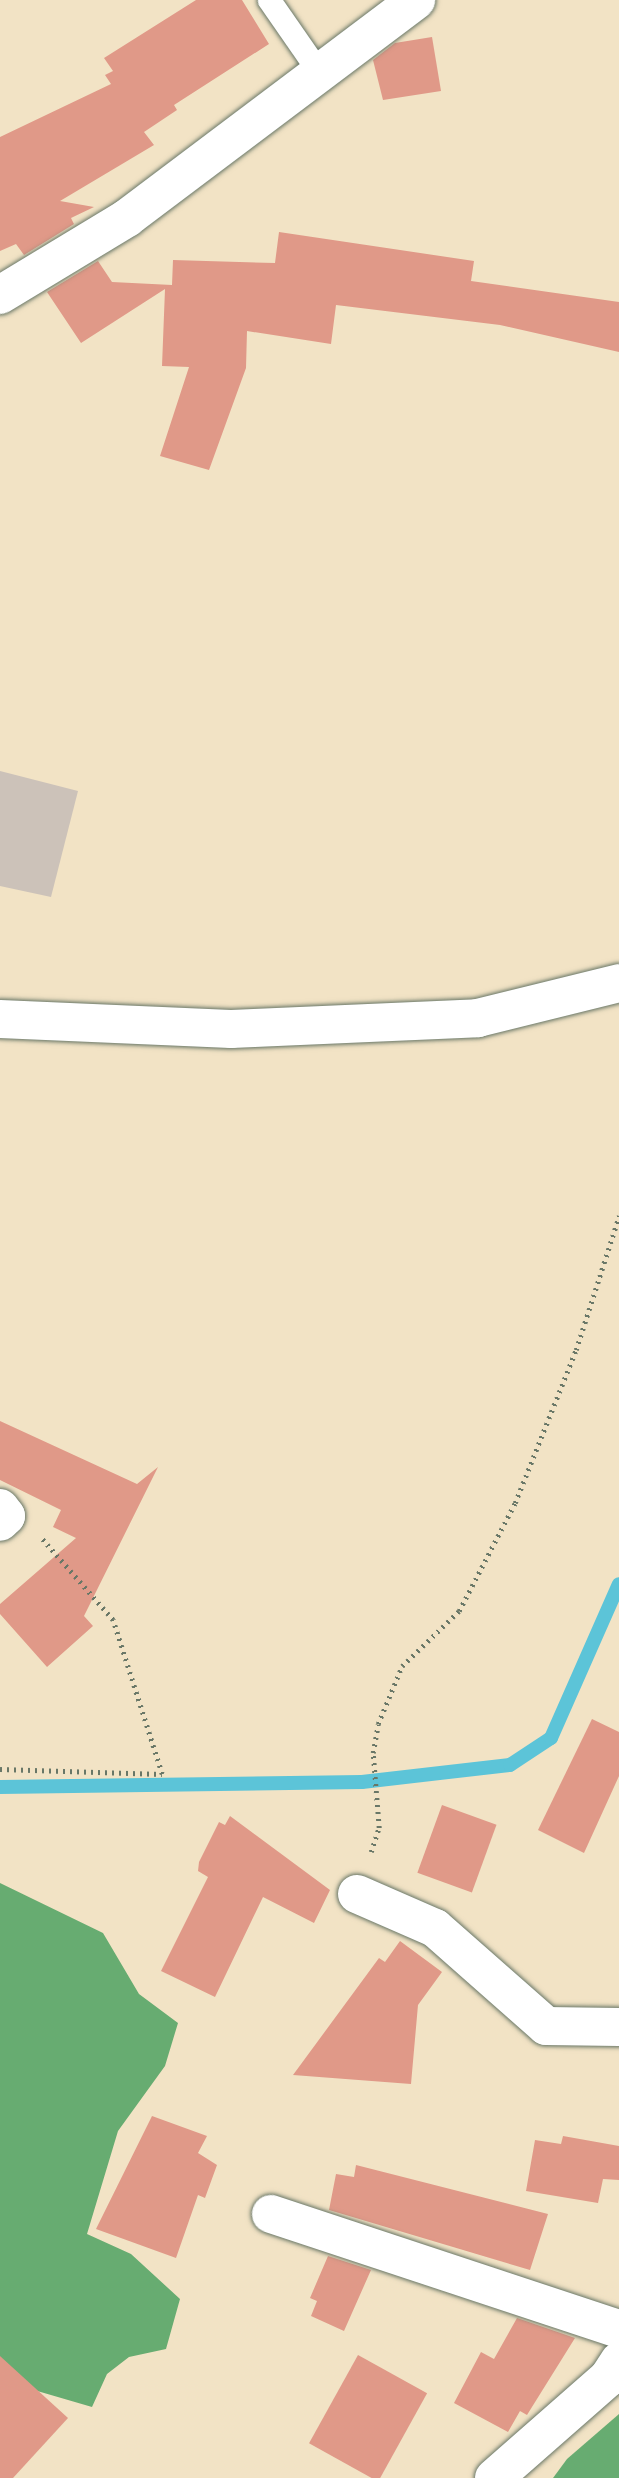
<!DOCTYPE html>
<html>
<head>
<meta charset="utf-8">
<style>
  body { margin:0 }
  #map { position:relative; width:619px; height:2478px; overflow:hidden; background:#f2e3c5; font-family:"Libre Bodoni",serif }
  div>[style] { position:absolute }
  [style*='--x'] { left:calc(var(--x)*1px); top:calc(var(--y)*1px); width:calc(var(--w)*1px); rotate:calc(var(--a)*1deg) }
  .industrial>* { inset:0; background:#ccc2b9 }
  .forest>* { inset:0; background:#67ac71 }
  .stream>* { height:14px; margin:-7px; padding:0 7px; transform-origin:7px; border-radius:7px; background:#5cc4d8 }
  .building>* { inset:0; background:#e09988; transform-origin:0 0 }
  .path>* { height:4.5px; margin-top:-2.25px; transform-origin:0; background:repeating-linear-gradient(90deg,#697767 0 2px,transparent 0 7px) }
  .roads { filter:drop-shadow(0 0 2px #697767) drop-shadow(0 0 2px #697767) }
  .lane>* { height:23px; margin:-11.5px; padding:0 11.5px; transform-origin:11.5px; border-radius:11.5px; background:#fff }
  .street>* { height:38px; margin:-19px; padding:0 19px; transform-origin:19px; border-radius:19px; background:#fff }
  .secondary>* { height:38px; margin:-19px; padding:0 19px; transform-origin:19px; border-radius:19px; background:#fff }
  span { translate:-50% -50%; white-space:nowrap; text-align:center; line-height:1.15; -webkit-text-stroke:6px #fcf5e5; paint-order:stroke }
</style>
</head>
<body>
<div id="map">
  <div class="industrial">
    <i style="clip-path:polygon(0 771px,78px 791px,51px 897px,0 886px)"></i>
  </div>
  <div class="forest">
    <i style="clip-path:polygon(0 1883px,103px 1933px,139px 1994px,178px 2023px,165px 2066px,118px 2131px,87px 2234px,131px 2254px,180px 2299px,166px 2349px,129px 2357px,107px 2374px,92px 2407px,27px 2388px,0 2371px)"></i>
    <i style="clip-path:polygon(619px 2414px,619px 2478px,553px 2478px,567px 2459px)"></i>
  </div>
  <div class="stream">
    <i style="--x:0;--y:1787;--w:362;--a:-0.8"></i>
    <i style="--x:362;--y:1782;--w:149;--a:-6.6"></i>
    <i style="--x:510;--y:1765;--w:49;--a:-33.4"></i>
    <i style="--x:551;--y:1738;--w:168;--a:-66.2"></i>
  </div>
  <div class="building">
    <i style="clip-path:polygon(196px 0,242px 0,269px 44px,174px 105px,177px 110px,144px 132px,154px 145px,60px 201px,94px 207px,71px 218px,74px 224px,24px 255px,16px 244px,0 251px,0 137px,111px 84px,105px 75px,113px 71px,104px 58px)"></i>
    <i style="clip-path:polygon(432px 37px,441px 91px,383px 100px,373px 60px,395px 43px)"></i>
    <i style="clip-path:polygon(279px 232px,474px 261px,471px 281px,619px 302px,619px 352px,500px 325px,336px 305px,331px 344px,247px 331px,246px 368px,209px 470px,160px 456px,189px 367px,162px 366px,165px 289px,81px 343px,47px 292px,98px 261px,112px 282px,172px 285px,173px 260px,275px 263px)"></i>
    <i style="clip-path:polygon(0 1421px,137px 1484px,158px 1467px,84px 1616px,93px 1626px,47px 1667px,0 1614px,0 1604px,76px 1538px,53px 1527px,61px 1510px,0 1480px)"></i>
    <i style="clip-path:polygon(592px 1719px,619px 1732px,619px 1776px,584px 1853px,538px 1830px)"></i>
    <i style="left:442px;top:1805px;width:58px;height:72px;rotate:20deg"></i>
    <i style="clip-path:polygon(230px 1816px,330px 1890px,314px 1923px,263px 1897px,215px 1997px,161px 1971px,208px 1877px,198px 1871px,199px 1862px,219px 1822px,225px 1825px)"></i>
    <i style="clip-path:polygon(400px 1941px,442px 1972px,418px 2005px,411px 2084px,293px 2075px,379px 1958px,385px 1962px)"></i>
    <i style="clip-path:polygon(152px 2116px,207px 2136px,198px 2153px,217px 2165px,205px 2198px,198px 2195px,176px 2258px,96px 2229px)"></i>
    <i style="clip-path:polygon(563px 2136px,619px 2146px,619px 2180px,603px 2179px,598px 2203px,526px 2191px,535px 2140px,561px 2144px)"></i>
    <i style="clip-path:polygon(356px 2165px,548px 2214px,530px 2270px,329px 2210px,336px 2174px,354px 2177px)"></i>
    <i style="clip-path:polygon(328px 2256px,371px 2270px,344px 2331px,311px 2316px,317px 2301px,310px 2298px)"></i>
    <i style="clip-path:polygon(517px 2318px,575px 2338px,527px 2415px,520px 2411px,508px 2432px,454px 2403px,481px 2352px,494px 2359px)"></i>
    <i style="left:358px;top:2355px;width:79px;height:101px;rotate:29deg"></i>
    <i style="clip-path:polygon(0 2356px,68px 2418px,13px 2478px,0 2478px)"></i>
  </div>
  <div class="path">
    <i style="--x:0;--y:1769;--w:162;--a:1.8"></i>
    <i style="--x:162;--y:1774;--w:162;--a:-107.7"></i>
    <i style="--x:113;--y:1620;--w:108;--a:-131.2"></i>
    <i style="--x:371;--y:1852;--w:25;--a:-72"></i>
    <i style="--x:379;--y:1828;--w:75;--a:-94.6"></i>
    <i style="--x:373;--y:1753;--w:29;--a:-80"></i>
    <i style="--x:378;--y:1724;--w:63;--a:-67.5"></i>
    <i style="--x:402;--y:1666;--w:79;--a:-44"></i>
    <i style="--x:459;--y:1611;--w:122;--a:-62.6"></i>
    <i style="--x:515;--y:1503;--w:165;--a:-68.3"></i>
    <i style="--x:576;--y:1350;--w:141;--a:-72.2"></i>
  </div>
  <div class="roads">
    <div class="lane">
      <i style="--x:269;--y:0;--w:88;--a:55.2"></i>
    </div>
    <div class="street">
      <i style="--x:0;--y:295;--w:149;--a:-31.2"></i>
      <i style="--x:127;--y:218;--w:362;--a:-37"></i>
      <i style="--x:0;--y:1019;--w:231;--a:2.5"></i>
      <i style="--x:231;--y:1029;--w:247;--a:-2.5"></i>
      <i style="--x:478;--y:1018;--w:145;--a:-13.9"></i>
      <i style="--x:0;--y:1508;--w:10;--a:53"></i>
      <i style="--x:6;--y:1516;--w:8;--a:135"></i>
      <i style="--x:357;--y:1894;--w:85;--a:23.6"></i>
      <i style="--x:435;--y:1928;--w:148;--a:41.4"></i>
      <i style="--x:546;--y:2026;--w:73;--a:0.8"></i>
      <i style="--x:271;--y:2214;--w:367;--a:18.3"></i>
    </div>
    <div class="secondary">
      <i style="--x:494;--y:2478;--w:152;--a:-41.3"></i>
      <i style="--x:608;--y:2378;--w:20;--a:-57"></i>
    </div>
  </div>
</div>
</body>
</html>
